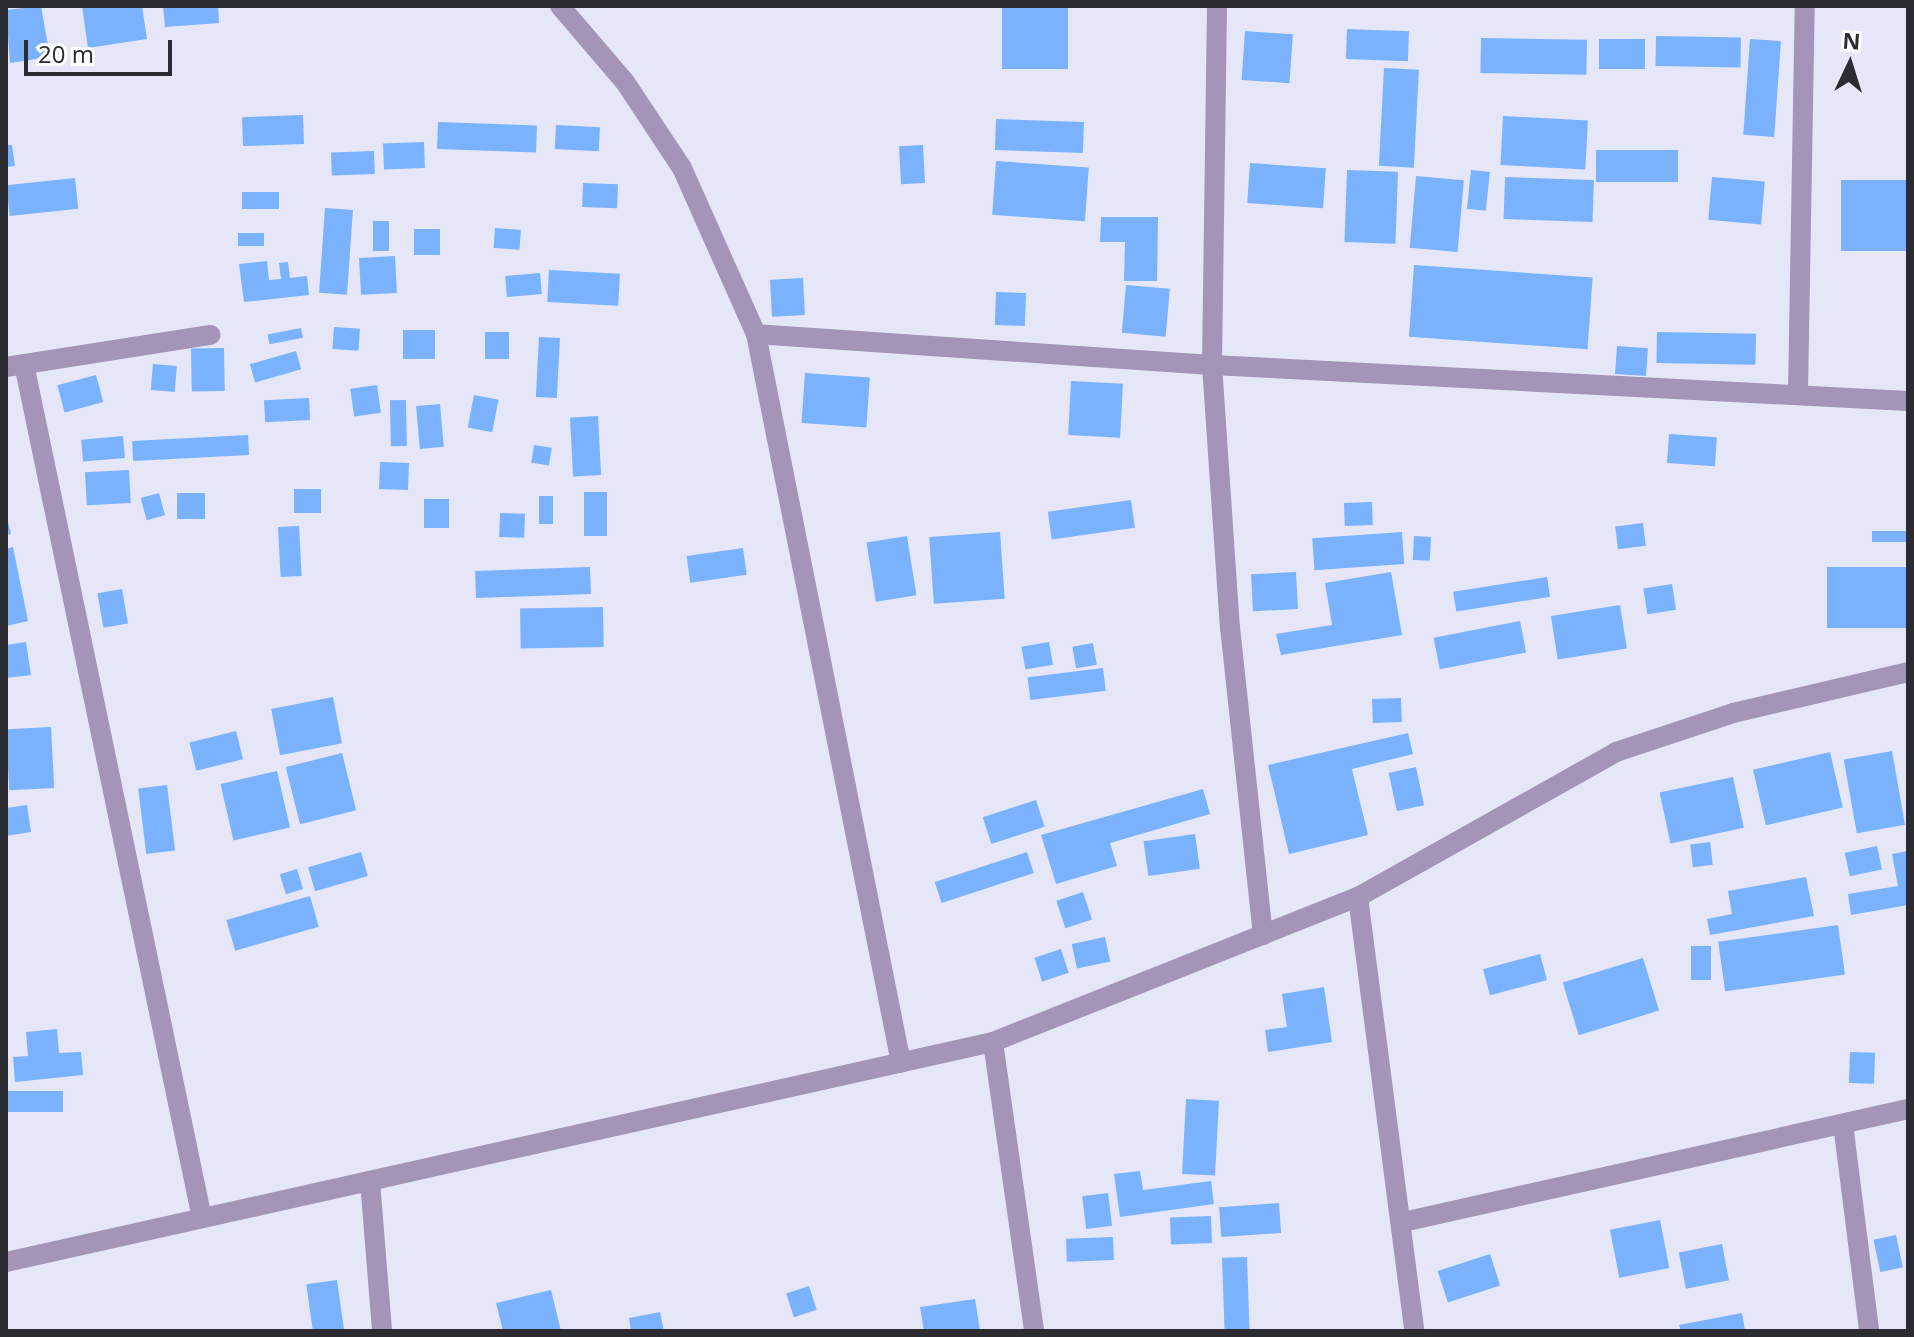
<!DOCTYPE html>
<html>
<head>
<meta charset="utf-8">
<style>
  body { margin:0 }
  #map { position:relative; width:1914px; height:1337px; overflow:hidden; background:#e5e7f8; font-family:"Open Sans",sans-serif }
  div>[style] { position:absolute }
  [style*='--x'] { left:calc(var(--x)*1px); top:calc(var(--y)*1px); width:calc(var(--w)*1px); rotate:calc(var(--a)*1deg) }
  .building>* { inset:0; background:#7bb2fd; transform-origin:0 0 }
  .minor>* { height:20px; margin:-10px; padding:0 10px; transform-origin:10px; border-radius:10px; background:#a394b8 }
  span { translate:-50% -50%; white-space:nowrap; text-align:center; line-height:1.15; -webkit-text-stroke:7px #fff; paint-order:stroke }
  .frame { position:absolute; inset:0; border:8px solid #2b2c32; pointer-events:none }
  .north { position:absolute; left:1810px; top:24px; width:80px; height:80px; -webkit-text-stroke:6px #fff; paint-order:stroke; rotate:4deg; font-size:22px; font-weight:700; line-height:32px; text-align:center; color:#2b2c32 }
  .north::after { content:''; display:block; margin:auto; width:28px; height:36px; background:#2b2c32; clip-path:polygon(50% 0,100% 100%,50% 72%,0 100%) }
  .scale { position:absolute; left:24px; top:40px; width:148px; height:36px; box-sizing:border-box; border:4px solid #2b2c32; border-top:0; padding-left:10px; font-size:24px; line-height:28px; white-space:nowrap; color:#2b2c32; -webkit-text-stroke:6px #fff; paint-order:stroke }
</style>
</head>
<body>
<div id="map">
  <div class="building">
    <i style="clip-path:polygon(41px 6px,50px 57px,10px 63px,6px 10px)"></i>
    <i style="clip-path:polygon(82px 6px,142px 6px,147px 39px,88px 48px)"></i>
    <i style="clip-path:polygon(163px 6px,218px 6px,219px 23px,165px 27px)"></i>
    <i style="left:1002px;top:6px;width:66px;height:63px"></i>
    <i style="left:1347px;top:29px;width:62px;height:30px;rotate:2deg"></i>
    <i style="left:1245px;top:31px;width:48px;height:49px;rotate:4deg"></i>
    <i style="left:1656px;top:36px;width:85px;height:30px;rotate:1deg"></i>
    <i style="left:1481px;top:38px;width:106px;height:35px;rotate:1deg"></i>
    <i style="left:1599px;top:39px;width:46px;height:30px"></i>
    <i style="left:1750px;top:39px;width:31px;height:96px;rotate:4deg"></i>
    <i style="left:1384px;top:68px;width:35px;height:98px;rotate:3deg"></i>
    <i style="left:303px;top:115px;width:29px;height:61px;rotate:88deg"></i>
    <i style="left:1503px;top:116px;width:85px;height:49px;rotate:3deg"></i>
    <i style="left:996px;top:119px;width:88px;height:31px;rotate:2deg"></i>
    <i style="left:438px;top:122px;width:99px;height:27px;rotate:2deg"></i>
    <i style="left:556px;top:125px;width:44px;height:24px;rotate:3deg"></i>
    <i style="left:424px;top:142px;width:26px;height:41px;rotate:88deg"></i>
    <i style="clip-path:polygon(6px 145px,12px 145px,15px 166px,6px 167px)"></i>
    <i style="left:923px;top:145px;width:38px;height:24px;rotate:87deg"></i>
    <i style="left:1596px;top:150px;width:82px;height:32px"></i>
    <i style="left:374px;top:151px;width:23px;height:43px;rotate:88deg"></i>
    <i style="left:996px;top:161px;width:93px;height:54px;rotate:4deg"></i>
    <i style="left:1250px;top:163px;width:76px;height:40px;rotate:4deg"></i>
    <i style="left:1347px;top:170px;width:51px;height:72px;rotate:2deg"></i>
    <i style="left:1471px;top:170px;width:19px;height:39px;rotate:6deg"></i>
    <i style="left:1416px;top:176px;width:48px;height:72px;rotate:5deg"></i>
    <i style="left:1505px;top:177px;width:89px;height:42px;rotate:2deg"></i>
    <i style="left:1712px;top:177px;width:53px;height:43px;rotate:5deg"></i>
    <i style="left:75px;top:178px;width:31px;height:69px;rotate:84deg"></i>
    <i style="left:1908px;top:180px;width:71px;height:67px;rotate:90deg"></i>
    <i style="left:583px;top:183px;width:35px;height:24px;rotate:2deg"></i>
    <i style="left:279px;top:192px;width:17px;height:37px;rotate:90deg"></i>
    <i style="left:325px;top:208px;width:28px;height:85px;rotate:4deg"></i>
    <i style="clip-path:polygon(1101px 217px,1158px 217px,1157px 281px,1124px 281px,1125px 242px,1100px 242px)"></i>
    <i style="left:373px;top:221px;width:16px;height:30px"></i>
    <i style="left:495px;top:228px;width:26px;height:20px;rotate:4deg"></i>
    <i style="left:414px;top:229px;width:26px;height:26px"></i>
    <i style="left:264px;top:233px;width:13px;height:26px;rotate:90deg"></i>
    <i style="left:395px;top:256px;width:37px;height:36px;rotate:87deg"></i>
    <i style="clip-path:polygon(267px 261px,269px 280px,281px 279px,279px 263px,288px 262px,290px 278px,307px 276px,309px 295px,244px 302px,239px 264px)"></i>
    <i style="left:1414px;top:265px;width:179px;height:72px;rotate:4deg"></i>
    <i style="left:549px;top:270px;width:71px;height:32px;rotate:3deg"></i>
    <i style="left:540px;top:273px;width:21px;height:35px;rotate:85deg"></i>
    <i style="left:803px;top:278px;width:37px;height:33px;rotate:87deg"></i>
    <i style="left:1126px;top:285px;width:44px;height:48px;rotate:5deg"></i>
    <i style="left:996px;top:292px;width:30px;height:33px;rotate:2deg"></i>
    <i style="left:334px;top:327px;width:26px;height:22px;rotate:4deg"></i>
    <i style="left:301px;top:328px;width:10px;height:34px;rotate:79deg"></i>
    <i style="left:403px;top:330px;width:32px;height:29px"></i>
    <i style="left:485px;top:332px;width:24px;height:27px"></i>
    <i style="left:1657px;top:332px;width:99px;height:31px;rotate:1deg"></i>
    <i style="left:539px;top:337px;width:21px;height:60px;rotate:3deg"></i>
    <i style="left:1617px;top:346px;width:31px;height:28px;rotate:4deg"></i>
    <i style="left:224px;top:348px;width:43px;height:33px;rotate:89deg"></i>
    <i style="left:296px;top:351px;width:19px;height:48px;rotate:74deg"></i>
    <i style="left:153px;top:364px;width:24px;height:26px;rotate:5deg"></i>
    <i style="left:805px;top:373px;width:65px;height:50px;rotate:4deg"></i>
    <i style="left:96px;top:375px;width:28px;height:40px;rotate:75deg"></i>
    <i style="left:1071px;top:381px;width:52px;height:54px;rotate:3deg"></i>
    <i style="left:377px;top:385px;width:28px;height:27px;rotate:82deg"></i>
    <i style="left:474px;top:395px;width:25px;height:33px;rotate:11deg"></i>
    <i style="left:309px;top:398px;width:22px;height:45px;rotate:87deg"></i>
    <i style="left:406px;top:400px;width:46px;height:16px;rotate:89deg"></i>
    <i style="left:440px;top:404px;width:43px;height:24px;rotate:85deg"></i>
    <i style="left:598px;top:416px;width:59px;height:28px;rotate:87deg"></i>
    <i style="left:1669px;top:434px;width:48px;height:29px;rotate:4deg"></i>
    <i style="left:248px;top:435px;width:20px;height:116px;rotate:87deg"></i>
    <i style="left:123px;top:436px;width:22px;height:42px;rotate:85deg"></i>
    <i style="left:534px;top:445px;width:18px;height:18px;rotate:9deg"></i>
    <i style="left:380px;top:462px;width:29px;height:27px;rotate:2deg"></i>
    <i style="left:129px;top:470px;width:33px;height:44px;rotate:87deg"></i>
    <i style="left:294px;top:489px;width:27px;height:24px"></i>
    <i style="left:584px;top:492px;width:23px;height:44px"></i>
    <i style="left:159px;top:493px;width:23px;height:19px;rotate:75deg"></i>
    <i style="left:177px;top:493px;width:28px;height:26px"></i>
    <i style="left:539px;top:496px;width:14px;height:28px"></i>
    <i style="left:424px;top:499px;width:25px;height:29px"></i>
    <i style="left:1131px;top:500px;width:28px;height:84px;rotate:82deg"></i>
    <i style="left:1372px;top:502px;width:23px;height:28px;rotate:88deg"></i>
    <i style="left:500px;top:513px;width:25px;height:24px;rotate:2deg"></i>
    <i style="clip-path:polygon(6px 514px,11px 534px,6px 535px)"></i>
    <i style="left:1643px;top:523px;width:23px;height:28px;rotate:83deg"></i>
    <i style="left:299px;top:526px;width:50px;height:21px;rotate:87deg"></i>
    <i style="left:1908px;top:531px;width:11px;height:36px;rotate:90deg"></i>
    <i style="left:1000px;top:532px;width:67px;height:71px;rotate:86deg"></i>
    <i style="left:1402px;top:532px;width:32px;height:90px;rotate:86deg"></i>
    <i style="left:907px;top:536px;width:60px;height:41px;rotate:81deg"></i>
    <i style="left:1414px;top:536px;width:17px;height:24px;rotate:3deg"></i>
    <i style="clip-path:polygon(13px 547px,28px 621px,6px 626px,6px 549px)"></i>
    <i style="left:743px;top:548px;width:27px;height:57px;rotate:82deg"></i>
    <i style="left:590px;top:567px;width:27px;height:115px;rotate:88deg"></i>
    <i style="left:1908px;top:567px;width:61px;height:81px;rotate:90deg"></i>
    <i style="left:1296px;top:572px;width:37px;height:45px;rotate:87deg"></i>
    <i style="clip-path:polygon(1391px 572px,1402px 635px,1281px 655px,1276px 634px,1332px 625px,1325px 583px)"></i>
    <i style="left:1547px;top:577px;width:20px;height:95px;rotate:81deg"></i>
    <i style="left:1672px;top:584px;width:26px;height:29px;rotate:81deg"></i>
    <i style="left:122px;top:589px;width:35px;height:25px;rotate:80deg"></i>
    <i style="left:1620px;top:605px;width:44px;height:70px;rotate:81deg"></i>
    <i style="left:603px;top:607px;width:40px;height:83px;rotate:89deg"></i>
    <i style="left:1520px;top:621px;width:32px;height:88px;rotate:79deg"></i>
    <i style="clip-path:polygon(26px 642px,31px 675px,6px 678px,6px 645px)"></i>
    <i style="left:1049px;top:642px;width:23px;height:28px;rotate:80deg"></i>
    <i style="left:1093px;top:643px;width:22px;height:21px;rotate:80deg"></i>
    <i style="left:1103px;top:668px;width:23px;height:76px;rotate:83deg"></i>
    <i style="left:333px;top:697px;width:47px;height:63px;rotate:79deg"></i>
    <i style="left:1401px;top:698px;width:24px;height:29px;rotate:88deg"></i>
    <i style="left:51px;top:727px;width:61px;height:45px;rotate:87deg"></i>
    <i style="left:236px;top:731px;width:29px;height:48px;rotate:76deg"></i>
    <i style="clip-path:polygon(1408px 733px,1413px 754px,1352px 769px,1368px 835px,1289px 854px,1268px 765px)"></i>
    <i style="left:1892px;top:751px;width:75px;height:49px;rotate:80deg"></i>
    <i style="left:1830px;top:752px;width:57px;height:79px;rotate:77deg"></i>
    <i style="left:342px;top:753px;width:59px;height:58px;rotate:76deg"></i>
    <i style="left:1416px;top:767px;width:39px;height:28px;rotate:78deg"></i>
    <i style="left:277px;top:771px;width:58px;height:58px;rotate:77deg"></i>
    <i style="left:1733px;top:777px;width:52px;height:75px;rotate:78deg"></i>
    <i style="left:167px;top:785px;width:66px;height:29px;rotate:83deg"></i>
    <i style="clip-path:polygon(1203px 789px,1210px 814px,1110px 843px,1117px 866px,1056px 884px,1041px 835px)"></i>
    <i style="left:1036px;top:800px;width:28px;height:56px;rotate:72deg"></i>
    <i style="clip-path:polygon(27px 805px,31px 832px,6px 836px,6px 808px)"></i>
    <i style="left:1195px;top:834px;width:35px;height:52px;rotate:82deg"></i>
    <i style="left:1710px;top:842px;width:23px;height:20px;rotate:83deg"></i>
    <i style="left:1877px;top:846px;width:24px;height:33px;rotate:78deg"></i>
    <i style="clip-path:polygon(1908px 851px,1908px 905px,1851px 915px,1848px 894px,1898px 886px,1892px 854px)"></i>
    <i style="left:361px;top:852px;width:25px;height:55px;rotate:74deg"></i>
    <i style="left:1027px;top:852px;width:22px;height:97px;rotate:72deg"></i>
    <i style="left:297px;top:869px;width:21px;height:18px;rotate:73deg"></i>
    <i style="clip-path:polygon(1806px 877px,1814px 916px,1710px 935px,1707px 919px,1732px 914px,1728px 891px)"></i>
    <i style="left:1083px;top:892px;width:29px;height:28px;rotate:72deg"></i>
    <i style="left:310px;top:896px;width:32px;height:87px;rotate:74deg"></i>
    <i style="left:1838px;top:925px;width:50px;height:121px;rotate:82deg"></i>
    <i style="left:1105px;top:937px;width:25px;height:34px;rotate:78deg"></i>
    <i style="left:1691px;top:946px;width:20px;height:34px"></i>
    <i style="left:1061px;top:949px;width:25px;height:28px;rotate:72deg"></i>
    <i style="left:1540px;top:954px;width:27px;height:59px;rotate:75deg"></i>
    <i style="left:1643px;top:958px;width:55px;height:84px;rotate:73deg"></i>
    <i style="clip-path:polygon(1324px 987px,1332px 1042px,1268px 1052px,1265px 1030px,1287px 1027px,1282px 994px)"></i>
    <i style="clip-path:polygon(57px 1029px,59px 1053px,81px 1052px,83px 1075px,15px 1082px,13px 1057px,28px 1056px,26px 1032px)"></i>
    <i style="left:1850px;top:1052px;width:25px;height:31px;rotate:2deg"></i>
    <i style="left:63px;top:1091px;width:21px;height:57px;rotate:90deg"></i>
    <i style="left:1186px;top:1099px;width:33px;height:75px;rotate:3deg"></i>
    <i style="clip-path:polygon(1140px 1171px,1143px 1190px,1211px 1181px,1214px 1204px,1120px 1217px,1114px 1174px)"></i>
    <i style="left:1108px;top:1193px;width:33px;height:26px;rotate:83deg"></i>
    <i style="left:1279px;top:1203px;width:30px;height:60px;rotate:86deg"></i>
    <i style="left:1211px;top:1216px;width:27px;height:41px;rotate:88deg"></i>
    <i style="left:1660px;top:1220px;width:49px;height:51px;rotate:79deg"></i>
    <i style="left:1896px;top:1235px;width:33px;height:23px;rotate:78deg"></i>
    <i style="left:1113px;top:1237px;width:23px;height:47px;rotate:88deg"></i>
    <i style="left:1722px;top:1244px;width:37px;height:44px;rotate:79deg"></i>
    <i style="left:1490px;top:1254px;width:33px;height:55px;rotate:72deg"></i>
    <i style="left:1247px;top:1257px;width:74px;height:25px;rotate:88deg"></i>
    <i style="left:337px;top:1280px;width:51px;height:31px;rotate:82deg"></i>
    <i style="left:809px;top:1286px;width:25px;height:24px;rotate:72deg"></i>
    <i style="clip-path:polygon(551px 1290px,561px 1331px,503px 1331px,496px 1303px)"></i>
    <i style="clip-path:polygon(975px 1299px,980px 1331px,924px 1331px,920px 1307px)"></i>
    <i style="clip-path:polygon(660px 1312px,664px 1331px,631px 1331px,629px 1318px)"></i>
    <i style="clip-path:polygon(1742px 1313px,1745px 1331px,1681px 1331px,1679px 1325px)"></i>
  </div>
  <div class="minor">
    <i style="--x:560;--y:6;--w:100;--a:49.5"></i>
    <i style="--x:625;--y:82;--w:103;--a:56.5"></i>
    <i style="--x:682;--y:168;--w:182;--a:66"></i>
    <i style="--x:756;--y:334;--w:743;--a:78.75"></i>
    <i style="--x:1217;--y:6;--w:359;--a:90.8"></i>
    <i style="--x:1212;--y:365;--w:263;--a:86.1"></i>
    <i style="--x:1230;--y:627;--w:310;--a:83.9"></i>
    <i style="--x:756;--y:334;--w:457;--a:3.9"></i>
    <i style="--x:1212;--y:365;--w:697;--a:2.96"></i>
    <i style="--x:24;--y:364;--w:872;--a:78.23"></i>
    <i style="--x:6;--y:367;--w:207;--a:-8.9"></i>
    <i style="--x:1798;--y:392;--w:386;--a:-89"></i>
    <i style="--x:1358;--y:897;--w:438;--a:82.6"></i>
    <i style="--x:993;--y:1042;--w:292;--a:81.9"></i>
    <i style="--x:1843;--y:1124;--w:209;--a:82.8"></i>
    <i style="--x:370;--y:1181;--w:150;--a:85.4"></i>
    <i style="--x:1403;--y:1222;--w:517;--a:-12.61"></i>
    <i style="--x:6;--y:1262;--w:1011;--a:-12.57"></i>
    <i style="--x:993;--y:1042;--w:393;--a:-21.7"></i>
    <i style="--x:1358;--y:897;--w:296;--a:-29.3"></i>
    <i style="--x:1616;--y:752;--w:123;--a:-18.4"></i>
    <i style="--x:1733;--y:713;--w:180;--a:-13.2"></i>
  </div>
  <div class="frame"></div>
  <div class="north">N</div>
  <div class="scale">20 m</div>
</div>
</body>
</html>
